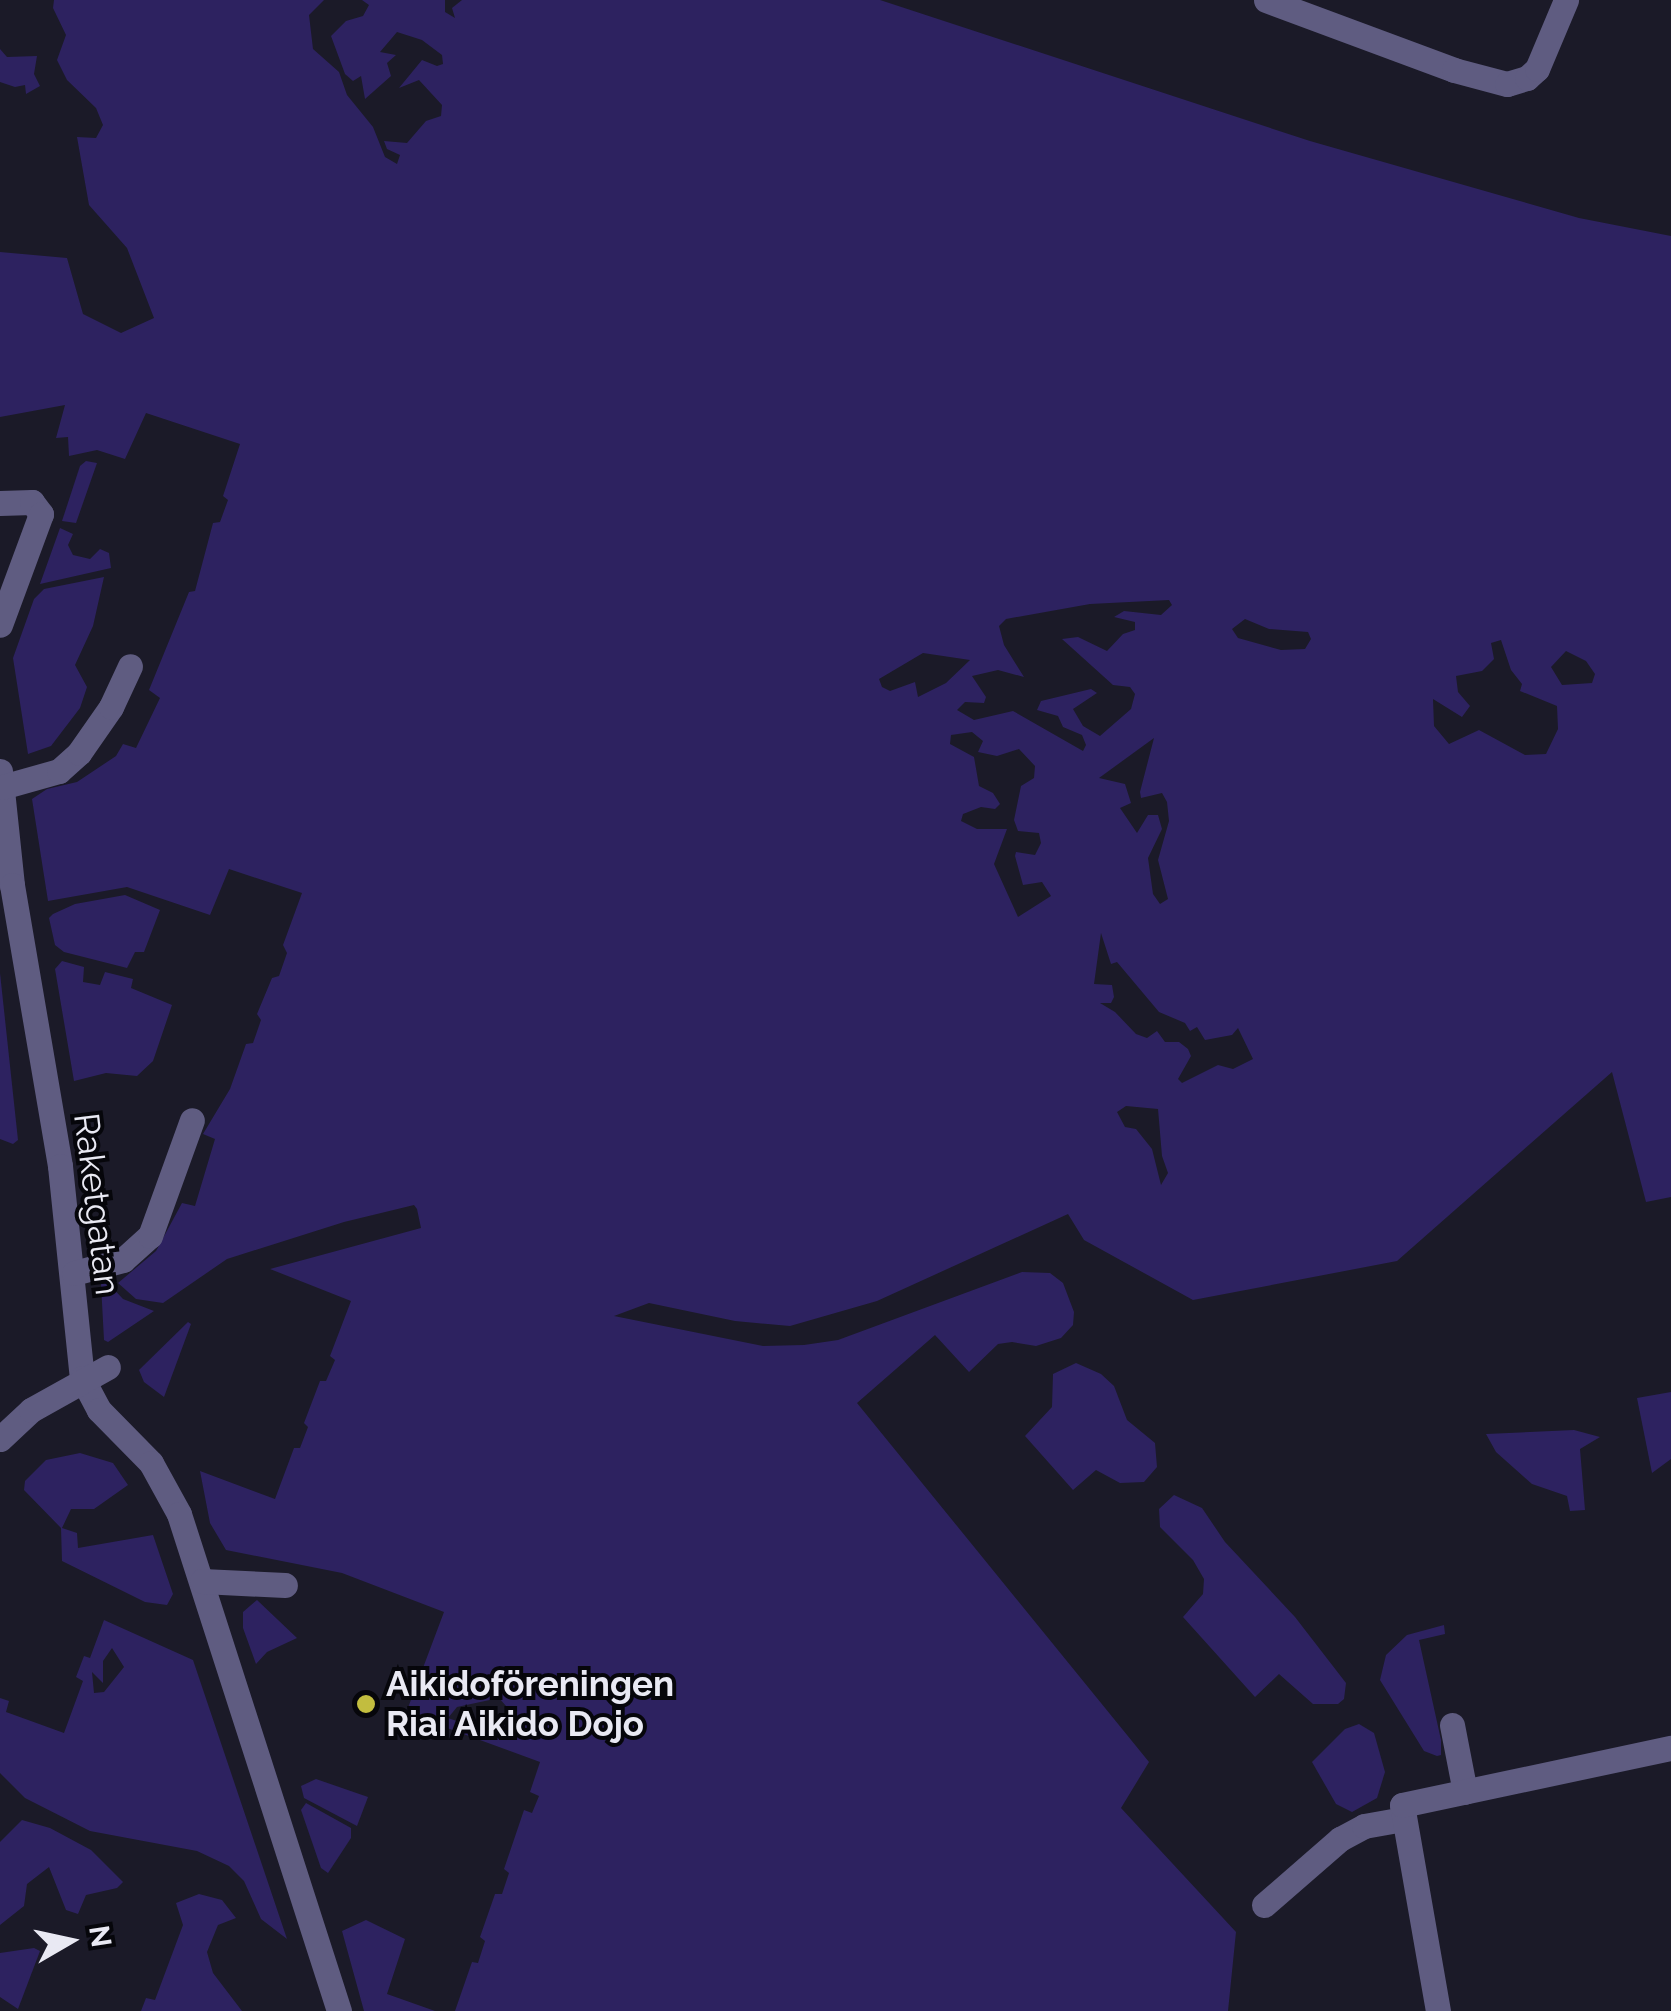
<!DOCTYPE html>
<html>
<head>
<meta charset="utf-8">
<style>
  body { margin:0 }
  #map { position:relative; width:1671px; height:2011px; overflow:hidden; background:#1b1a28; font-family:Raleway,sans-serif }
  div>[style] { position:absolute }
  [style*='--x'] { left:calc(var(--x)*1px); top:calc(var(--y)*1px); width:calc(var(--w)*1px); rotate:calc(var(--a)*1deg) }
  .green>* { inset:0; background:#2d2260 }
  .minor>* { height:25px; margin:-12.5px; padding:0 12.5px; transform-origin:12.5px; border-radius:12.5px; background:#5f5c81 }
  .dots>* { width:28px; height:28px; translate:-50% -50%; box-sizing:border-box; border:5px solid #06060b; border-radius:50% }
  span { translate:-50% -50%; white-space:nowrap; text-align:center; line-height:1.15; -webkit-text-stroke:8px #06060b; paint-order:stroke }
  .street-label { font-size:35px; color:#e9e9f3 }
  .poi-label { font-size:35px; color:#e9e9f3; font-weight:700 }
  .left { translate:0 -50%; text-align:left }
  .north { position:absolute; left:20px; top:1891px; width:100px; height:100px; -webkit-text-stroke:8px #06060b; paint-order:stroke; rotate:81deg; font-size:28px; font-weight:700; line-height:40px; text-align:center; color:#e9e9f3 }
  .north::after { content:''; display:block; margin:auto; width:35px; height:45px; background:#e9e9f3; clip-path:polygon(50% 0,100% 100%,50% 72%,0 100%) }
</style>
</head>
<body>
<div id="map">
  <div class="green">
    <i style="clip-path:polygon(evenodd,54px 0,324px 0,309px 15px,313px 49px,339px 72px,347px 95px,373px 127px,385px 157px,397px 164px,400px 155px,387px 149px,384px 141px,407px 143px,426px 121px,441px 116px,442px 105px,419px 80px,399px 88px,422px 60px,437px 66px,443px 64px,442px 55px,422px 40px,397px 32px,380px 52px,396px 55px,387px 63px,391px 76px,365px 99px,361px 76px,353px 81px,345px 74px,331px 36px,346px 21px,363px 16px,369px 5px,362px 0,445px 0,445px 12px,455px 18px,452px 8px,462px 0,880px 0,1310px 141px,1579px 218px,1671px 236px,1671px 1197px,1646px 1202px,1612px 1072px,1397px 1261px,1193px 1300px,1084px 1240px,1068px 1214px,877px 1301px,790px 1326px,735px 1321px,649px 1303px,614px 1316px,763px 1346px,804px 1345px,838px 1340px,1022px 1272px,1050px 1273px,1063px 1283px,1074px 1312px,1073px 1325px,1061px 1338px,1036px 1346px,1012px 1342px,998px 1344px,969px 1372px,935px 1335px,857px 1403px,1149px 1762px,1121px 1808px,1236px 1932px,1228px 2011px,455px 2011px,472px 1962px,478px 1963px,485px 1941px,480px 1937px,495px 1894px,502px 1894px,509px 1873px,504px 1869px,524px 1810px,532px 1813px,539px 1796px,530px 1792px,540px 1762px,406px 1713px,444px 1612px,342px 1573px,226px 1550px,210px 1523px,200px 1471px,275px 1499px,294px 1448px,300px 1448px,308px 1427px,304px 1423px,320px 1381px,326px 1381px,335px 1360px,330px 1356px,351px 1301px,270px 1269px,421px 1228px,417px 1209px,414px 1205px,344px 1222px,227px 1259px,163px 1303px,136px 1299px,118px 1283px,156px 1251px,182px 1203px,195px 1206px,215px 1139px,203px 1134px,230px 1089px,246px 1044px,253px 1043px,261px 1020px,257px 1014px,272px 978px,279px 976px,287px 953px,283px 945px,302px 893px,229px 869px,210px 915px,127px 887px,48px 901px,32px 799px,47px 789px,77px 782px,116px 756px,123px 744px,136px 748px,160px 698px,149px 690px,189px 592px,195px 591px,213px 523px,220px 522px,228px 500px,223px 496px,240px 444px,146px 413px,125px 459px,97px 450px,69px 456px,68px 437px,56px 438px,65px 405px,0 417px,0 252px,67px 258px,83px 314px,121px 333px,154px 318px,127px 248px,89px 205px,77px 137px,96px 138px,103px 125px,96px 108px,67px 80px,57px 60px,66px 35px,53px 8px,54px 0,1169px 600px,1172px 605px,1161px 615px,1124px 611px,1114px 617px,1135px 622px,1135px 630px,1123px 634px,1107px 651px,1078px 637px,1062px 639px,1113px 685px,1130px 687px,1135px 694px,1131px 709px,1100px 736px,1083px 726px,1073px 709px,1097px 693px,1091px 689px,1041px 701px,1037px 710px,1058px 716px,1063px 727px,1082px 735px,1086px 745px,1083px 751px,1013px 711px,974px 720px,957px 710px,965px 702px,984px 703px,986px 697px,972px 676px,998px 670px,1024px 677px,1004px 645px,999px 626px,1006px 619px,1090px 604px,1169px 600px,54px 0,1245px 619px,1269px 629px,1308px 632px,1311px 639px,1305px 649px,1281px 650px,1238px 638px,1232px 629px,1245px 619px,54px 0,1501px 640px,1511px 670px,1522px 684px,1520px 691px,1557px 706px,1558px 729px,1546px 754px,1525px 755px,1479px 730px,1449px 744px,1434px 726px,1433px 699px,1462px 717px,1470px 706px,1458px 692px,1456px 676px,1482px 671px,1494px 659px,1491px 643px,1501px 640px,54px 0,1566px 651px,1586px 661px,1595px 674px,1592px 683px,1562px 685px,1551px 667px,1566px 651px,54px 0,923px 653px,970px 660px,946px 683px,918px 697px,915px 682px,890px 691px,882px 687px,879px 679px,923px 653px,54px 0,972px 732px,983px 741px,978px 752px,997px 756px,1019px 749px,1035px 766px,1034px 778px,1021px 786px,1014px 820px,1018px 831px,1039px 833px,1041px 843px,1035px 855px,1016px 852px,1015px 856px,1023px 885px,1042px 882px,1051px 896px,1018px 917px,994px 864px,1007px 829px,977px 829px,961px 821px,963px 814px,981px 807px,995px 809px,1000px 804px,993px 793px,979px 786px,974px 757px,950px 744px,951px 735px,972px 732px,54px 0,1154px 738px,1140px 792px,1141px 798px,1162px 793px,1167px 802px,1169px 821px,1158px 860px,1168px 899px,1160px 904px,1153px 894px,1148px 858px,1162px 829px,1158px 815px,1148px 815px,1137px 833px,1120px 808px,1131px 803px,1125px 784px,1099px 778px,1154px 738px,54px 0,1101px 933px,1111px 964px,1117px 962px,1159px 1012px,1185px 1023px,1190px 1031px,1197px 1027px,1205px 1040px,1232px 1035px,1238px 1028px,1253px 1059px,1233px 1069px,1218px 1065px,1182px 1083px,1178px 1079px,1191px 1056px,1188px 1049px,1179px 1042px,1165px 1042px,1157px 1031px,1147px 1038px,1136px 1034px,1115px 1012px,1100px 1003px,1111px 1003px,1114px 997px,1112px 985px,1094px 984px,1101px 933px,54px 0,1126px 1106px,1158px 1109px,1162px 1156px,1168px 1173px,1161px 1185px,1152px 1149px,1136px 1129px,1125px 1127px,1117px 1112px,1126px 1106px,54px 0,499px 1698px,513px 1714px,492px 1733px,448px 1718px,457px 1707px,499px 1698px)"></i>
    <i style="clip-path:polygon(0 49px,7px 57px,37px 56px,34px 74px,40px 86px,26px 94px,25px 85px,15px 87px,0 82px)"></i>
    <i style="clip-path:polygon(86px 461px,97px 463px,76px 523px,62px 521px,80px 466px)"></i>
    <i style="clip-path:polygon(60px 528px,73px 534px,68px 545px,73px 555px,90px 559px,100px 549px,109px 553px,111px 568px,40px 584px)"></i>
    <i style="clip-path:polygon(104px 577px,93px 626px,75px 665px,87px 687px,80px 708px,51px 746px,28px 754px,13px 658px,34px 599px,44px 589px)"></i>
    <i style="clip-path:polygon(125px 895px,160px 910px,144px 952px,135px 952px,127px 968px,64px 952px,55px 945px,49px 918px,53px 914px,75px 904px)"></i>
    <i style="clip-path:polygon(62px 961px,84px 967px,83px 982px,100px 985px,105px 972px,133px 979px,131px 988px,172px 1005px,153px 1061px,137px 1076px,106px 1073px,74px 1081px,55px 969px)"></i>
    <i style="clip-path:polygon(0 973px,18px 1140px,13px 1144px,0 1139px)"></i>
    <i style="clip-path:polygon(108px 1283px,123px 1299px,154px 1311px,108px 1342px,104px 1340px,101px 1284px)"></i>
    <i style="clip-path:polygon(188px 1322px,191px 1324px,164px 1397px,144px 1382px,139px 1370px)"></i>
    <i style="clip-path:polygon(1076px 1363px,1101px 1374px,1114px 1386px,1127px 1420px,1155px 1443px,1157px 1467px,1144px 1482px,1120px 1483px,1096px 1470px,1073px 1490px,1025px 1436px,1052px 1407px,1053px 1374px)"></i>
    <i style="clip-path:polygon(1671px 1392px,1671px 1459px,1652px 1473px,1637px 1398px)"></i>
    <i style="clip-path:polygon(1574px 1430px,1600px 1437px,1580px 1449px,1585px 1510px,1570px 1511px,1567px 1496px,1532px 1484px,1496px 1452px,1486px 1434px)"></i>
    <i style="clip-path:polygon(80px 1453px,113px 1463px,128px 1485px,94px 1509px,71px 1509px,62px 1528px,77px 1533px,78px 1548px,153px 1535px,173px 1594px,167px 1605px,145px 1602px,62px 1561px,61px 1528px,24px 1490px,25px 1481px,46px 1460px)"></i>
    <i style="clip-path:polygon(1174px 1495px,1202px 1508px,1225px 1542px,1295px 1617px,1346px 1683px,1344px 1699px,1338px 1704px,1313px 1704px,1279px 1674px,1255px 1697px,1183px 1617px,1203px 1594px,1204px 1579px,1193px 1560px,1160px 1527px,1159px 1509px)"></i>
    <i style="clip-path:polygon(257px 1600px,297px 1638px,267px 1652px,256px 1664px,243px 1628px,243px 1612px)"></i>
    <i style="clip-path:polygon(evenodd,104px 1620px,193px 1660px,287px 1939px,261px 1919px,244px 1881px,229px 1866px,197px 1851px,90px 1831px,25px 1798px,0 1773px,0 1698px,9px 1701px,6px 1712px,64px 1733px,83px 1681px,76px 1677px,84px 1656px,90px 1658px,104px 1620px,112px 1648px,124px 1667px,104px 1692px,94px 1693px,92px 1672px,103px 1683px,103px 1661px,112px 1648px)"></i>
    <i style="clip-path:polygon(1444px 1625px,1445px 1634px,1419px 1640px,1441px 1740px,1441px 1755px,1437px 1756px,1424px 1751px,1380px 1680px,1386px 1655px,1407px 1635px)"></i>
    <i style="clip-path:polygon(1359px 1724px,1374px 1733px,1385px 1772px,1377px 1798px,1352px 1812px,1336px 1804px,1312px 1762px,1345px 1729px)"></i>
    <i style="clip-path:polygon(316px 1779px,368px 1797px,357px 1826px,304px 1798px,301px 1786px)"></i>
    <i style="clip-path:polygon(306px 1803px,351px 1828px,351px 1838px,328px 1873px,321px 1868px,301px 1810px)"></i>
    <i style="clip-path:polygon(22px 1820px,50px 1828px,91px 1850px,123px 1882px,117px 1888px,86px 1895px,78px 1914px,66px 1910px,49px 1867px,27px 1884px,24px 1906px,0 1925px,0 1842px)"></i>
    <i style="clip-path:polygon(199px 1894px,222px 1900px,236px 1918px,218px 1925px,207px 1952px,213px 1973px,242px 2011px,141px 2011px,146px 1998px,155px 2000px,183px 1925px,176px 1903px)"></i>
    <i style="clip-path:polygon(366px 1920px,405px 1939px,387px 1994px,435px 2011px,364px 2011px,342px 1931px)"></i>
    <i style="clip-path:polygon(34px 1948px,40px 1951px,18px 2009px,0 1997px,0 1953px)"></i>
  </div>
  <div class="minor">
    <i style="--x:1266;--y:0;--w:201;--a:20.4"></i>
    <i style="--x:1454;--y:70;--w:55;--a:14.8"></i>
    <i style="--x:1507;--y:84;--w:21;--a:-17"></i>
    <i style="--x:1527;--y:78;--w:13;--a:-42"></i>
    <i style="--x:1537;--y:69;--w:75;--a:-67.2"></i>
    <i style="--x:0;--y:503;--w:32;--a:-2"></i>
    <i style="--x:32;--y:502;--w:15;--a:53"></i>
    <i style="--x:41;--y:514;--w:118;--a:110.3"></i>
    <i style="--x:0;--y:771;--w:115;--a:84"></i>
    <i style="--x:12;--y:885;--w:285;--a:80.3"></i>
    <i style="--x:60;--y:1166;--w:213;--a:84.1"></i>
    <i style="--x:82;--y:1378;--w:36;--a:62"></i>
    <i style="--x:99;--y:1410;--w:74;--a:45.5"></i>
    <i style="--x:151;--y:1463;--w:58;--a:61.2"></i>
    <i style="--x:179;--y:1514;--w:522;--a:72.15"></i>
    <i style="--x:2;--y:787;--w:59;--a:-15.7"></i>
    <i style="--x:59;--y:771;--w:27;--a:-42"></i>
    <i style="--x:79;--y:753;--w:56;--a:-55.2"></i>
    <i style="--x:111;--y:707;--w:45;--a:-65.1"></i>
    <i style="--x:74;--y:1273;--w:51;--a:-14.9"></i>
    <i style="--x:123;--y:1260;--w:36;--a:-42"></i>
    <i style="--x:150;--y:1236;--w:123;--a:-70.1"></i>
    <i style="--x:0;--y:1439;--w:42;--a:-43.1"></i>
    <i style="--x:31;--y:1410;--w:88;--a:-29.2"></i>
    <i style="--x:202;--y:1581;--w:83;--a:2.8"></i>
    <i style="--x:1452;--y:1725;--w:68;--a:79"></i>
    <i style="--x:1264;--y:1905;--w:101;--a:-41"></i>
    <i style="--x:1340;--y:1839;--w:27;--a:-28"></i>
    <i style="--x:1364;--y:1826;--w:40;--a:-10"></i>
    <i style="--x:1438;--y:2011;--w:209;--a:-99.9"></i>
    <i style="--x:1402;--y:1805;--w:275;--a:-12"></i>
  </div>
  <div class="dots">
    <i style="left:366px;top:1704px;background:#c2bd3f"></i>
  </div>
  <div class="street-label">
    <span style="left:97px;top:1204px;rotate:83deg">Raketgatan</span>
  </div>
  <div class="poi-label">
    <span class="left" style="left:386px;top:1704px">Aikidoföreningen<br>Riai Aikido Dojo</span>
  </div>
  <div class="north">N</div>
</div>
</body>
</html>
